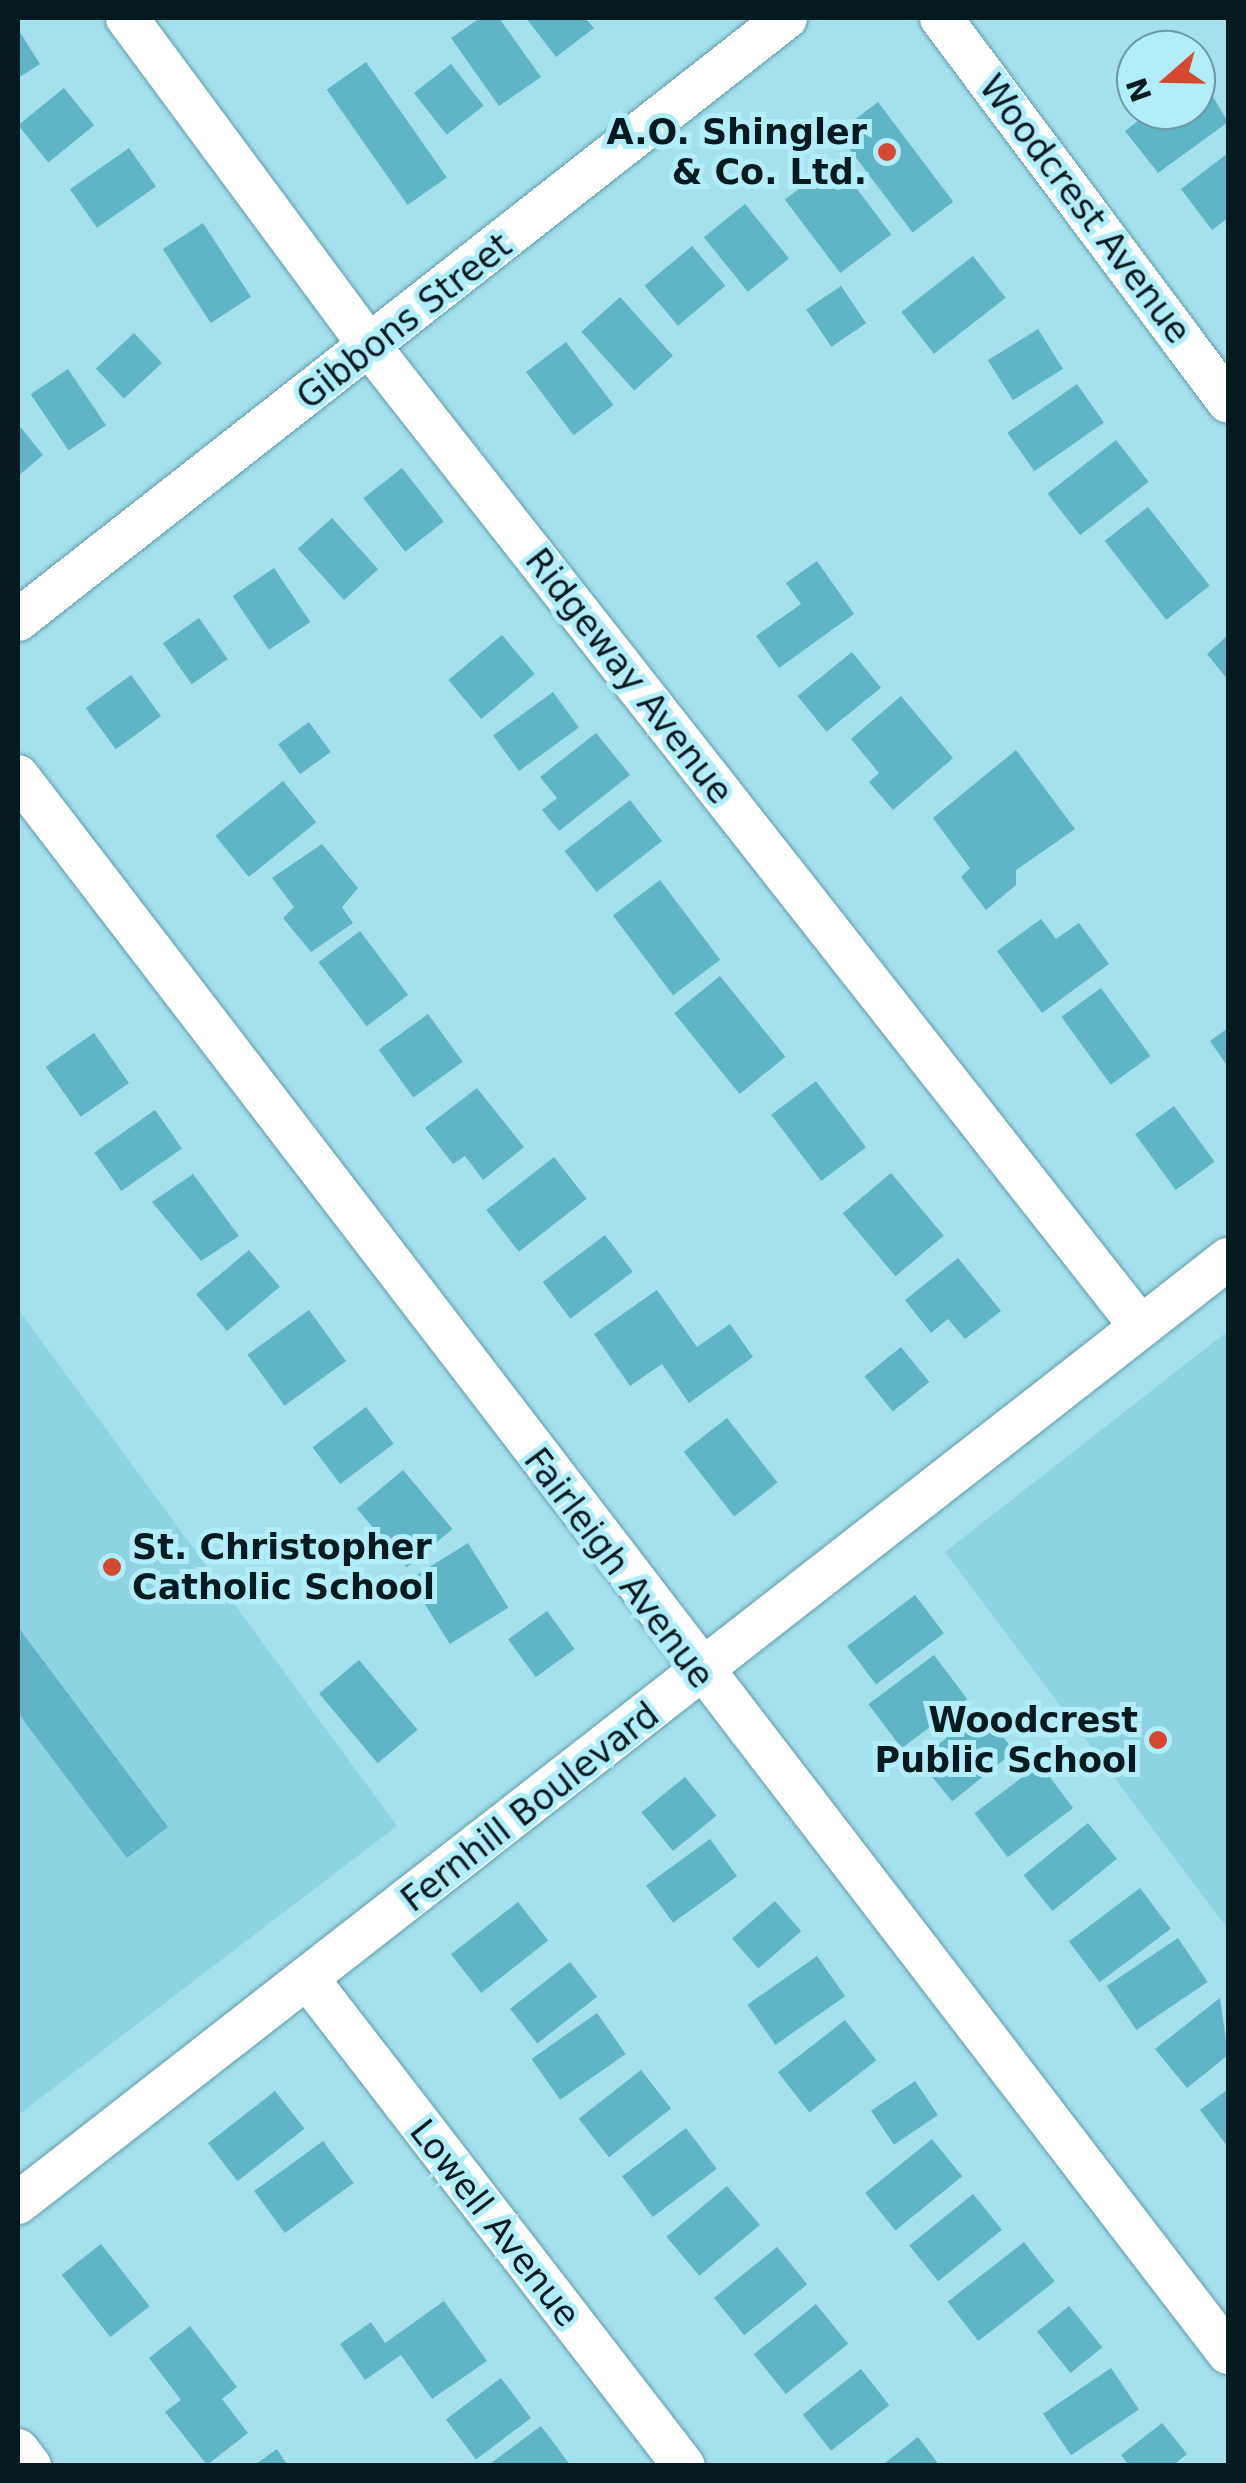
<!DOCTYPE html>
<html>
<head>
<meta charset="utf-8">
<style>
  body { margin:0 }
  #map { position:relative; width:1246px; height:2483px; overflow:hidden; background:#a5e0ed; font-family:"DejaVu Sans",sans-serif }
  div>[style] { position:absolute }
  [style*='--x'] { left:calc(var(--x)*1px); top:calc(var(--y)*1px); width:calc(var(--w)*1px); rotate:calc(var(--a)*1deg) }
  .built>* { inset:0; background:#8ed3e2 }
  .building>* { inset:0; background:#5fb4c6; transform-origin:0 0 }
  .roads { filter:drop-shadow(0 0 2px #619aa6) drop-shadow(0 0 2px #619aa6) }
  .minor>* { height:42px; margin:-21px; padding:0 21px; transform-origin:21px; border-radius:21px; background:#fff }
  .dots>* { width:28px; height:28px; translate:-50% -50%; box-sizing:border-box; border:5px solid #b2eefa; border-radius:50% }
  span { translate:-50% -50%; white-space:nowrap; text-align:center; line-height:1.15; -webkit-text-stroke:10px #b2eefa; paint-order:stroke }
  .poi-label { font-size:35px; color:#031b20; font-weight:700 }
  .right { translate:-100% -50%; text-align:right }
  .left { translate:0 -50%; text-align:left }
  .street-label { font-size:35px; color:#031b20 }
  .frame { position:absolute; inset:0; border:20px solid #031b20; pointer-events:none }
  .north { position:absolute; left:1116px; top:30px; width:100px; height:100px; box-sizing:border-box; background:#b2eefa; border:2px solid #6c9aa3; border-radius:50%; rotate:250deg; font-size:28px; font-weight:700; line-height:40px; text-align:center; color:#031b20 }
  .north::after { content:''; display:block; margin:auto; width:35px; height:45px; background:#d44930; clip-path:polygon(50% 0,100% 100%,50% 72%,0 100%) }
</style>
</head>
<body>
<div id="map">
  <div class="built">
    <i style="clip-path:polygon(18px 1309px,397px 1826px,18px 2115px)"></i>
    <i style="clip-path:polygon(1228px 1331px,1228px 1929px,945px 1552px)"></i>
  </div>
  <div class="building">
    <i style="clip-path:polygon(480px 18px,499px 18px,541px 77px,499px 106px,451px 38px)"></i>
    <i style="clip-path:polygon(526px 18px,585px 18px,594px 28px,556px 57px)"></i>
    <i style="clip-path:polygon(18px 29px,40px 64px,18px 78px)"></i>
    <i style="left:366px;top:62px;width:141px;height:48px;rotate:55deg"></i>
    <i style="left:451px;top:64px;width:53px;height:47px;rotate:52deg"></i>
    <i style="clip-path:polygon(1199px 73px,1228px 122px,1158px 173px,1125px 131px,1152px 110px,1196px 110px)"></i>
    <i style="left:64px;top:88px;width:48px;height:59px;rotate:51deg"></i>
    <i style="left:878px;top:102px;width:125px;height:51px;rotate:53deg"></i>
    <i style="left:129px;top:148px;width:47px;height:72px;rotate:55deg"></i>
    <i style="clip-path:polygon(1228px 153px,1228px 218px,1212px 230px,1181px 189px)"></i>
    <i style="left:836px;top:161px;width:92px;height:64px;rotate:53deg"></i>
    <i style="left:745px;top:204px;width:70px;height:53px;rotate:51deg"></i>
    <i style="left:203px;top:223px;width:88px;height:48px;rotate:57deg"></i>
    <i style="left:692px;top:246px;width:52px;height:62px;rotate:50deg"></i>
    <i style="left:973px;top:256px;width:53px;height:91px;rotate:52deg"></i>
    <i style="left:841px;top:286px;width:45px;height:42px;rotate:56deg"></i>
    <i style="left:620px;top:297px;width:79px;height:52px;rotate:48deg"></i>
    <i style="left:1038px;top:329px;width:47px;height:59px;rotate:58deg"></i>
    <i style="left:134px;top:333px;width:41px;height:52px;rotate:47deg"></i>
    <i style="left:566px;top:342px;width:79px;height:50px;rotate:53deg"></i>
    <i style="left:68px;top:369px;width:68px;height:45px;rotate:56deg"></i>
    <i style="left:1077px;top:384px;width:47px;height:85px;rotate:55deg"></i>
    <i style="clip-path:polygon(18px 424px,43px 455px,18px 476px)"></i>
    <i style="left:1116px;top:440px;width:53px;height:87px;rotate:52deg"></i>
    <i style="left:402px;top:468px;width:68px;height:49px;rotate:52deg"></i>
    <i style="left:1148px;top:507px;width:100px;height:55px;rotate:52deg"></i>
    <i style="left:332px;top:518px;width:69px;height:46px;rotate:48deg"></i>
    <i style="clip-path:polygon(817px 561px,854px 614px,779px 668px,756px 636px,801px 604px,786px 583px)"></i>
    <i style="left:274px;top:568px;width:65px;height:50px;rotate:56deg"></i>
    <i style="left:199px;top:618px;width:50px;height:44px;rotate:55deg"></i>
    <i style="left:502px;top:635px;width:51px;height:70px;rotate:50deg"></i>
    <i style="clip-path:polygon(1228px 635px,1228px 680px,1207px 654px)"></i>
    <i style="left:852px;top:652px;width:46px;height:70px;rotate:51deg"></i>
    <i style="left:131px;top:675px;width:51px;height:56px;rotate:54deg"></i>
    <i style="left:553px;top:692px;width:44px;height:74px;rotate:54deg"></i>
    <i style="clip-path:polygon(901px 696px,953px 758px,893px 810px,869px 782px,879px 773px,851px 739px)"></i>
    <i style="left:309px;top:722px;width:37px;height:38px;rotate:54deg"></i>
    <i style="clip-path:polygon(596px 733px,630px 775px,559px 831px,542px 810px,557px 798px,540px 777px)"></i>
    <i style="clip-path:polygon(1016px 750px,1075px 829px,1016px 870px,1016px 885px,986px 910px,961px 877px,970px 868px,933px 818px)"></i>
    <i style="left:283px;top:781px;width:53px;height:87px;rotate:51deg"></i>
    <i style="left:630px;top:800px;width:52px;height:83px;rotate:52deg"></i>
    <i style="clip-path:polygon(322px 844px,358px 888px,342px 907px,353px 923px,311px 952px,283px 918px,294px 907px,272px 878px)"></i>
    <i style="left:660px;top:880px;width:100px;height:59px;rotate:53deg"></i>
    <i style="clip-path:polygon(1041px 919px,1056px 939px,1079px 923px,1109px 964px,1042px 1013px,997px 951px)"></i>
    <i style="left:360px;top:931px;width:80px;height:52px;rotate:53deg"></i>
    <i style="left:720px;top:976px;width:104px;height:59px;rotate:51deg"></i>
    <i style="left:1101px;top:988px;width:84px;height:49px;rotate:54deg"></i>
    <i style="left:428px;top:1014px;width:59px;height:61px;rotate:54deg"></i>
    <i style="clip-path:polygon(1228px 1028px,1228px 1067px,1210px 1041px)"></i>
    <i style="left:94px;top:1033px;width:61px;height:59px;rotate:55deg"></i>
    <i style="left:816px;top:1081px;width:83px;height:56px;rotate:53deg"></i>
    <i style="clip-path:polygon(477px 1088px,524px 1147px,483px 1180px,465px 1156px,453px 1164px,425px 1128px)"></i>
    <i style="left:1174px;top:1106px;width:69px;height:48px;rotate:54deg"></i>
    <i style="left:155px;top:1110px;width:47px;height:74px;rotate:55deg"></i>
    <i style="left:554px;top:1157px;width:53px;height:86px;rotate:52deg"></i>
    <i style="left:891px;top:1173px;width:82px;height:63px;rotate:50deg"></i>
    <i style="clip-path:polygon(193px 1174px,239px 1236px,201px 1261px,152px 1202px)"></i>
    <i style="left:605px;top:1235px;width:46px;height:78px;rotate:53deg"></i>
    <i style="left:249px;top:1250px;width:48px;height:69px;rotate:50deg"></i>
    <i style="clip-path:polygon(958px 1258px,1001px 1311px,965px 1339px,948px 1319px,931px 1333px,905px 1300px)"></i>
    <i style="clip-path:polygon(657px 1290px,697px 1347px,730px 1324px,753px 1357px,689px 1403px,662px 1364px,630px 1386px,594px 1334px)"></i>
    <i style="left:309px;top:1310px;width:63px;height:76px;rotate:54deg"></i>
    <i style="left:901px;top:1347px;width:45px;height:47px;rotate:51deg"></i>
    <i style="left:366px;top:1407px;width:46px;height:67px;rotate:53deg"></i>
    <i style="left:727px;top:1418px;width:82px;height:55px;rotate:52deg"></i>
    <i style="left:403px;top:1470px;width:77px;height:60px;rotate:50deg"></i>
    <i style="left:468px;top:1543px;width:76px;height:69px;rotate:58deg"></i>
    <i style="left:915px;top:1595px;width:48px;height:85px;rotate:53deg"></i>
    <i style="left:547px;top:1611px;width:47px;height:48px;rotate:54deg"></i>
    <i style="clip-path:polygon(18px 1627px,168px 1827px,127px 1858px,18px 1713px)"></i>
    <i style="left:934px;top:1655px;width:55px;height:82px;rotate:53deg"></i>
    <i style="left:359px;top:1660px;width:91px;height:52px;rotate:50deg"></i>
    <i style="left:981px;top:1710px;width:53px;height:80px;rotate:51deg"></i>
    <i style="left:1040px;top:1764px;width:55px;height:82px;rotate:53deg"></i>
    <i style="left:685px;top:1777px;width:50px;height:56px;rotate:51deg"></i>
    <i style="left:1088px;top:1823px;width:46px;height:83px;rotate:51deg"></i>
    <i style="left:710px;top:1839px;width:46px;height:79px;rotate:54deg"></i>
    <i style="left:1140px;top:1888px;width:51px;height:89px;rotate:53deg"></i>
    <i style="left:775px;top:1901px;width:40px;height:57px;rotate:49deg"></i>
    <i style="left:518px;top:1902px;width:49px;height:85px;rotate:52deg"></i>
    <i style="left:1178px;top:1938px;width:53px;height:86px;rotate:56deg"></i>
    <i style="left:817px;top:1956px;width:49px;height:85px;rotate:55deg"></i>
    <i style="left:570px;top:1962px;width:44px;height:76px;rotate:52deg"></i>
    <i style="clip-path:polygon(1220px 1998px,1228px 2055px,1187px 2088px,1155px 2049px)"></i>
    <i style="left:597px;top:2013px;width:50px;height:80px;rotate:55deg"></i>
    <i style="left:845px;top:2020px;width:51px;height:85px;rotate:52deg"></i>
    <i style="left:641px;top:2070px;width:49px;height:79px;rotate:52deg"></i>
    <i style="left:915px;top:2081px;width:41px;height:53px;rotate:56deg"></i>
    <i style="clip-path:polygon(1228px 2089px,1228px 2147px,1200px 2110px)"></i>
    <i style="left:275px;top:2091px;width:48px;height:85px;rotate:52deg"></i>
    <i style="left:686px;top:2128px;width:51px;height:80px;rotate:53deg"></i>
    <i style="left:932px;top:2139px;width:48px;height:86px;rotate:51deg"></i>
    <i style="left:323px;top:2141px;width:52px;height:85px;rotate:54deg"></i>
    <i style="left:727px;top:2186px;width:51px;height:79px;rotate:50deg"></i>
    <i style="left:973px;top:2194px;width:46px;height:82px;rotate:51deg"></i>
    <i style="left:1024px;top:2242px;width:50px;height:97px;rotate:52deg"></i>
    <i style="left:101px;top:2244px;width:79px;height:50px;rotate:52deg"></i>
    <i style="left:777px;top:2247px;width:48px;height:81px;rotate:51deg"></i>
    <i style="clip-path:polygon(444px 2301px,487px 2361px,432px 2399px,401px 2355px,365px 2380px,340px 2344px,371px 2322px,385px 2343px)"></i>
    <i style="left:816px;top:2304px;width:51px;height:80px;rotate:51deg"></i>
    <i style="left:1069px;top:2306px;width:53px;height:41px;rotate:51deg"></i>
    <i style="clip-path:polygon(190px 2326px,237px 2387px,222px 2399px,248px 2433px,207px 2465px,165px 2412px,181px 2400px,149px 2358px)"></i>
    <i style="left:1111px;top:2368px;width:50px;height:82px;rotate:56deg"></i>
    <i style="left:861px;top:2369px;width:46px;height:74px;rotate:52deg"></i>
    <i style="left:501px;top:2378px;width:50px;height:69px;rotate:53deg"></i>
    <i style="clip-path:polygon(1162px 2423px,1187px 2454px,1172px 2466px,1129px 2466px,1121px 2455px)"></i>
    <i style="clip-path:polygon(541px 2426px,571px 2466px,487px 2466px)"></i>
    <i style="clip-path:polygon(918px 2437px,940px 2466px,881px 2466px)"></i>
    <i style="clip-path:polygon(277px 2449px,288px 2466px,253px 2466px)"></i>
  </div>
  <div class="roads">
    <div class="minor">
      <i style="--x:127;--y:18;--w:410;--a:53.5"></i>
      <i style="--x:371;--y:348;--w:1244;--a:51.82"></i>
      <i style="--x:941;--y:18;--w:479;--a:53.2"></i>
      <i style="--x:18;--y:620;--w:976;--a:-38.09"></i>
      <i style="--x:18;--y:776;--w:1988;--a:52.5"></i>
      <i style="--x:308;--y:1979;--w:615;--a:52.33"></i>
      <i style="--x:18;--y:2203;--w:1535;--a:-37.96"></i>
      <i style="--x:18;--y:2450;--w:20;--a:53"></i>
    </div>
  </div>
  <div class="dots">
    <i style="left:887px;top:152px;background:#d44930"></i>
    <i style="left:112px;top:1567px;background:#d44930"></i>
    <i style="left:1158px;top:1740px;background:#d44930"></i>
  </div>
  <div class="poi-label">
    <span class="right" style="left:867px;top:152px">A.O. Shingler<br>&amp; Co. Ltd.</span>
    <span class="left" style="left:132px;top:1567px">St. Christopher<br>Catholic School</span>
    <span class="right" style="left:1138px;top:1740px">Woodcrest<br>Public School</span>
  </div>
  <div class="street-label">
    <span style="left:1085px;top:209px;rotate:53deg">Woodcrest Avenue</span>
    <span style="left:404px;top:321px;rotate:-38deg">Gibbons Street</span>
    <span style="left:629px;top:676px;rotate:52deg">Ridgeway Avenue</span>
    <span style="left:619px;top:1568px;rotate:53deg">Fairleigh Avenue</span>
    <span style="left:530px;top:1807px;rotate:-38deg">Fernhill Boulevard</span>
    <span style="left:495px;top:2223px;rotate:52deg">Lowell Avenue</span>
  </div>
  <div class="frame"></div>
  <div class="north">N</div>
</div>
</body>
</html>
